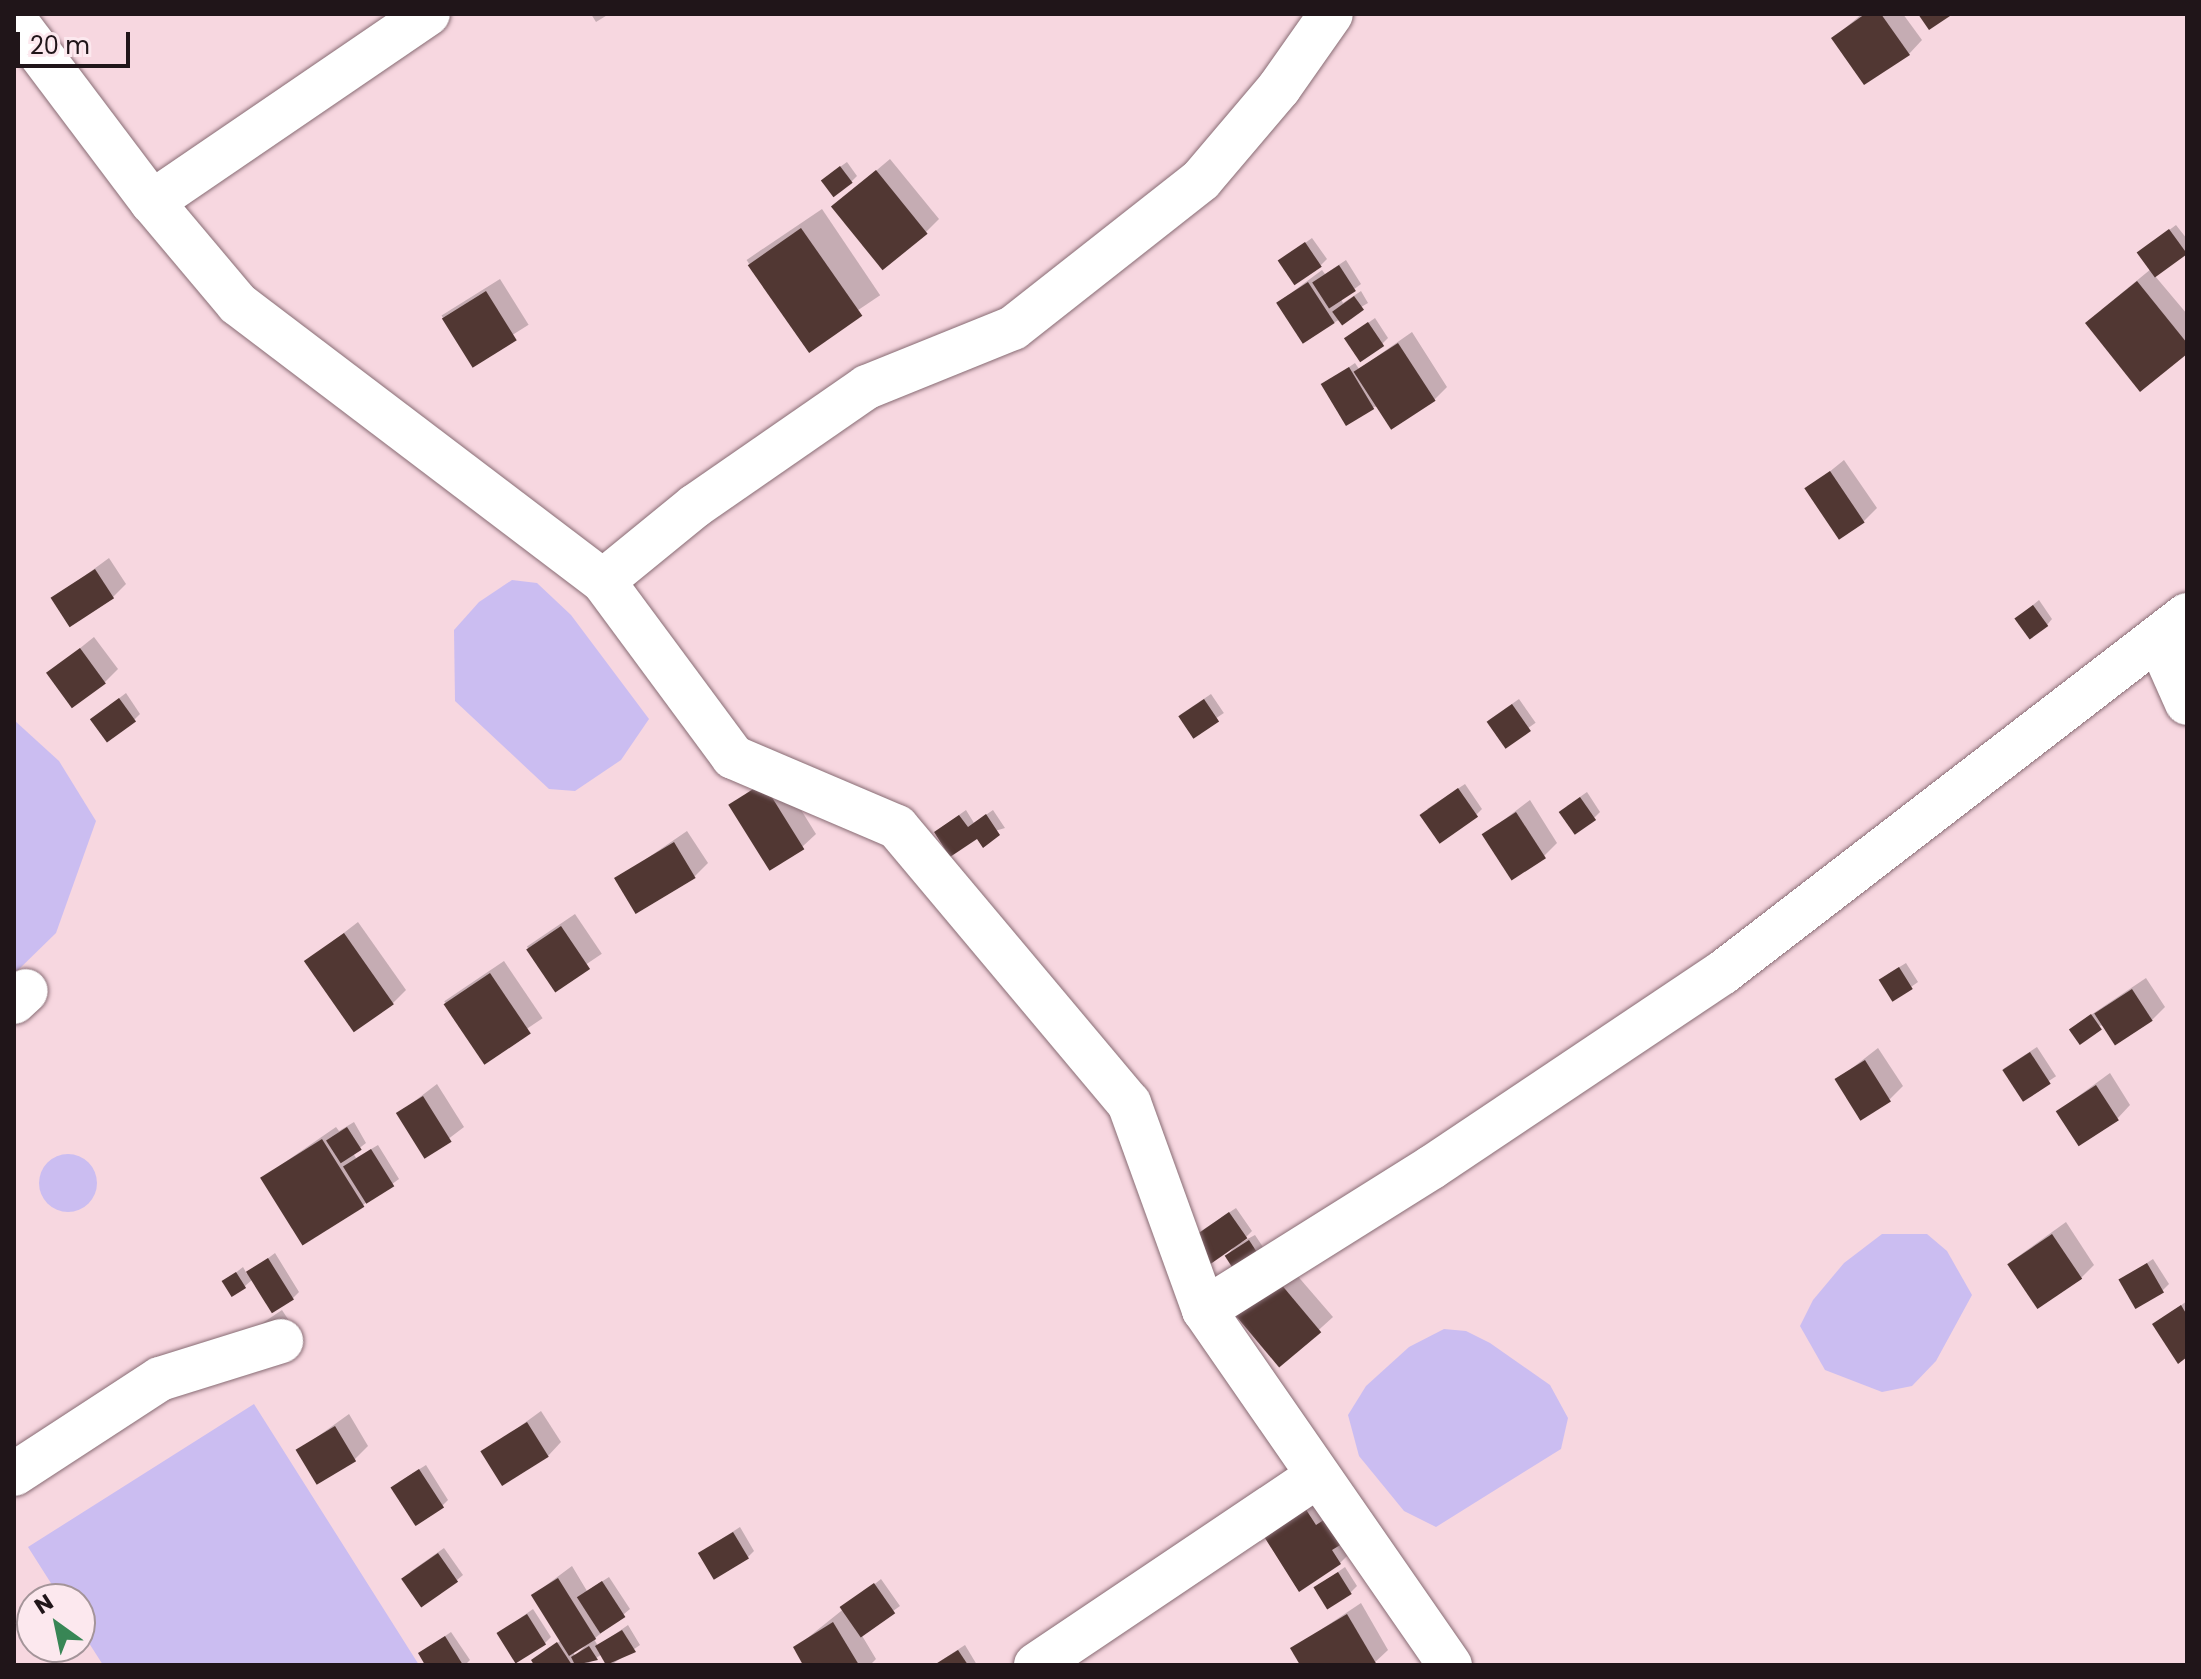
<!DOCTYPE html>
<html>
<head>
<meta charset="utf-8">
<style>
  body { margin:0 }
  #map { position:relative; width:2201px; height:1679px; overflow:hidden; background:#f7d7e0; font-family:Poppins,sans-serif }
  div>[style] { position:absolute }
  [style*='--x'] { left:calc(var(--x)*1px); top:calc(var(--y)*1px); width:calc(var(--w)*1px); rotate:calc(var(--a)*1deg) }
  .water>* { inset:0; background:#cbbdf1 }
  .round { border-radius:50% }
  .shadow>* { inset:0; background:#0003; transform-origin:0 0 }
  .building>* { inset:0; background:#513733; transform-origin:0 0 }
  .roads { filter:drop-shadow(0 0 2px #886c74) drop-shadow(0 0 2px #886c74) }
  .minor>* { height:44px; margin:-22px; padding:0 22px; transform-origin:22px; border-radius:22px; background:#fff }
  span { translate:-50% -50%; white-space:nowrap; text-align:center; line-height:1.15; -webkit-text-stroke:8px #fce8ee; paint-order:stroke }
  .frame { position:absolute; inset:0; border:16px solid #201519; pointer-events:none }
  .north { position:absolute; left:16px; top:1583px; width:80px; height:80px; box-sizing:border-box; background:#fce8ee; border:2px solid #a49499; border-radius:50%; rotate:327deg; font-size:22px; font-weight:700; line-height:32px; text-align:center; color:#201519 }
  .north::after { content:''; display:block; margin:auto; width:28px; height:36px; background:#388655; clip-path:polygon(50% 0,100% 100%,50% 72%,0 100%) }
  .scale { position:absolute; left:16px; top:32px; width:114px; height:36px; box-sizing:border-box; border:4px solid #201519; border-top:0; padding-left:10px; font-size:24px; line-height:28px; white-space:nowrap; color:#201519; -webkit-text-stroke:6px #fce8ee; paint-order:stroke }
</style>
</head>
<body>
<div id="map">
  <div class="water">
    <i style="clip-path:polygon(512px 580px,537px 583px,571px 615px,649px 719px,621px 760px,575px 791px,549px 789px,455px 701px,454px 630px,479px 602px)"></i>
    <i style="clip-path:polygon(14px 720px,59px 761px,96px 821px,56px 933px,14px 974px)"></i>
    <i class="round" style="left:39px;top:1154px;width:58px;height:58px"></i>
    <i style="clip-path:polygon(1882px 1234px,1927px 1234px,1947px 1251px,1972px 1295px,1936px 1361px,1912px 1386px,1882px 1392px,1825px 1370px,1800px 1326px,1813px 1300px,1844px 1263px)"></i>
    <i style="clip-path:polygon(1444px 1329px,1466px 1331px,1490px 1343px,1550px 1385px,1568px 1418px,1561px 1449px,1436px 1527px,1404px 1511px,1359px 1456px,1348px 1415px,1366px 1386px,1409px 1347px)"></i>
    <i style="clip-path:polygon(254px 1404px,419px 1665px,103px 1665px,80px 1629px,80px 1599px,61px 1599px,28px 1547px)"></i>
  </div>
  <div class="shadow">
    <i style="clip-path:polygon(591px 14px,609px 14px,596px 22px)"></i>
    <i style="clip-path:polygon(1862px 14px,1903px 14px,1922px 40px,1909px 54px,1833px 38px)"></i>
    <i style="clip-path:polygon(890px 159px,939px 219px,926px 232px,833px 207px)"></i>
    <i style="clip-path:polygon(847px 162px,857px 176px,851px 182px,830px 174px)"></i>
    <i style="left:822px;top:209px;width:104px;height:91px;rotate:56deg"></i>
    <i style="clip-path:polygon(2176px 225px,2187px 239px,2187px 251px,2155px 276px,2187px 314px,2187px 351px,2101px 310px,2151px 269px,2145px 248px)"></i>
    <i style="clip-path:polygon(1312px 238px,1327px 259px,1321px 265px,1280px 261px)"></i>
    <i style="clip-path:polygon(1346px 260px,1361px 284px,1341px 299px,1343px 303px,1361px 291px,1368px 303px,1304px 340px,1279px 302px,1322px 270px,1325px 274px)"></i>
    <i style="left:500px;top:279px;width:54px;height:69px;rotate:58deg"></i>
    <i style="clip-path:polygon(1375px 318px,1388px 338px,1382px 344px,1347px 338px)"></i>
    <i style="clip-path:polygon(1412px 332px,1447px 387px,1434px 400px,1373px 407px,1330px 380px,1355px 363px,1359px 369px)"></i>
    <i style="clip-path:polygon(1844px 460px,1877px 508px,1864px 521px,1807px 490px)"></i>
    <i style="clip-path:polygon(109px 558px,126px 584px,113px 597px,53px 599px)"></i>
    <i style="clip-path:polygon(2039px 600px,2052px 619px,2047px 625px,2017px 618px)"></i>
    <i style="clip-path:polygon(94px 637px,118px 669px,105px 682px,49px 673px)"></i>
    <i style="clip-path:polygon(126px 693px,140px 714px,134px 720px,92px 719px)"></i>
    <i style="left:1211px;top:694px;width:23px;height:38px;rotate:56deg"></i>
    <i style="left:1519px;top:699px;width:29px;height:38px;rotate:55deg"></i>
    <i style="clip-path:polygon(777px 771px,816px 834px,802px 847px,731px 805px)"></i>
    <i style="clip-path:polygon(1465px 784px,1482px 809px,1476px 815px,1427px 809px)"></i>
    <i style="clip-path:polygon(1587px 792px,1600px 812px,1594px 818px,1567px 806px)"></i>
    <i style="clip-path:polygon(1530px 800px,1557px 843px,1544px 856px,1484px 835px)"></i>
    <i style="clip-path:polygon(966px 810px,974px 823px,993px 810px,1005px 828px,978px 836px,942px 827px)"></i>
    <i style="clip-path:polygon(687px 831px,708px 863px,695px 876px,617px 879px)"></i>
    <i style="left:575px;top:914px;width:48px;height:58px;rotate:56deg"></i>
    <i style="clip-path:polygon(358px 922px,406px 990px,393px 1003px,306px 962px)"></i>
    <i style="left:504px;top:961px;width:69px;height:72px;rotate:56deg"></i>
    <i style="clip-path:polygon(1906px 963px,1918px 982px,1894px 999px,1888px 974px)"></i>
    <i style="clip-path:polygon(2146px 978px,2165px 1007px,2152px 1020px,2070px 1029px)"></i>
    <i style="left:2037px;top:1047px;width:35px;height:40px;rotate:57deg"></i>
    <i style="clip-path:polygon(1878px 1048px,1903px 1086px,1890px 1099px,1838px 1079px)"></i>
    <i style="clip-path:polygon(2110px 1073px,2130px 1105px,2117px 1119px,2058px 1111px)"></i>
    <i style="clip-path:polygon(437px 1084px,464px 1127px,426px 1156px,399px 1113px)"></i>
    <i style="clip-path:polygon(354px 1122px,366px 1143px,353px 1153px,356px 1158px,378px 1145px,399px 1179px,363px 1205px,262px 1178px,336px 1127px,339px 1131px)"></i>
    <i style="clip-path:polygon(1236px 1208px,1252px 1231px,1240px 1243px,1255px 1235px,1271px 1259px,1227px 1256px,1238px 1242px,1195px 1235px)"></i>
    <i style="clip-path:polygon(2066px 1222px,2094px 1265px,2081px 1278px,2009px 1263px)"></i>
    <i style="clip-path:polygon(275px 1253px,299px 1292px,293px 1298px,253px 1279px,245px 1286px,225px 1281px,243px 1267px,247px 1274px)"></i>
    <i style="clip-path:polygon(2153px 1259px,2169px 1284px,2163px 1290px,2121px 1280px)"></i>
    <i style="clip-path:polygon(1289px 1266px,1333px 1317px,1280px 1365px,1249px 1299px)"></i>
    <i style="clip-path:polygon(2187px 1301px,2187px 1355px,2155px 1324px)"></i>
    <i style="clip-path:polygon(282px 1310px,295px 1330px,249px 1332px)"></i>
    <i style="clip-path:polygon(541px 1411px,561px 1442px,548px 1456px,483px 1453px)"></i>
    <i style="clip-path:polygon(349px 1414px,368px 1446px,355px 1459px,299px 1450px)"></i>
    <i style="clip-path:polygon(426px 1465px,448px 1500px,442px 1506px,399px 1482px)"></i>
    <i style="clip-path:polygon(1319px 1496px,1353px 1550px,1340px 1563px,1265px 1535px)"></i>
    <i style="clip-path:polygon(740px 1527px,754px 1551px,747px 1558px,700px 1553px)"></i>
    <i style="clip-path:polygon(444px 1548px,463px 1575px,457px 1580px,410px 1572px)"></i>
    <i style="clip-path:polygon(evenodd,572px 1566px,587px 1591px,609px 1577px,630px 1609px,594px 1639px,598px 1646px,628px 1625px,640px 1645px,611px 1665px,602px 1654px,586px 1665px,532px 1665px,561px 1640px,533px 1595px,572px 1566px,585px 1646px,575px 1656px,573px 1651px,585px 1646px)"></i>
    <i style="clip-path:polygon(1345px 1567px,1357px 1586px,1351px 1592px,1315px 1588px)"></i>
    <i style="clip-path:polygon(881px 1579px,900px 1606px,861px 1634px,876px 1659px,870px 1665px,806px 1665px,795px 1648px)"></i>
    <i style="clip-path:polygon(1361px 1603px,1388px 1650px,1372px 1665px,1302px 1665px,1292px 1649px)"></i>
    <i style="clip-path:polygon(533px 1609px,551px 1637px,545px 1643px,498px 1634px)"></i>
    <i style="clip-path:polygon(451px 1632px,470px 1660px,465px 1665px,428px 1665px,420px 1653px)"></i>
    <i style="clip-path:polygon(965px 1645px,977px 1665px,937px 1665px,942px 1660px)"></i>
  </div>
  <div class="building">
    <i style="clip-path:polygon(1865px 14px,1881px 14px,1910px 55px,1864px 85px,1831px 38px)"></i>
    <i style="clip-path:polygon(1918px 14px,1953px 14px,1929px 30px)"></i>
    <i style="left:840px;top:166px;width:21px;height:24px;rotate:53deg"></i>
    <i style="left:876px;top:170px;width:82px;height:58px;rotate:51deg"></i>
    <i style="left:801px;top:228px;width:107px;height:65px;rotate:55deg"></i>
    <i style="left:2169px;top:229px;width:31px;height:40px;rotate:54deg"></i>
    <i style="left:1305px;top:242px;width:30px;height:33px;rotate:56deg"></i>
    <i style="left:1339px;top:265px;width:31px;height:32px;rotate:57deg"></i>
    <i style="clip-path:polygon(2137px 281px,2187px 343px,2187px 354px,2140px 392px,2085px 323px)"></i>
    <i style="left:1308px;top:282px;width:49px;height:38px;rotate:57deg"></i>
    <i style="left:486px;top:291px;width:58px;height:52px;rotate:58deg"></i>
    <i style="left:1354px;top:296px;width:17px;height:27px;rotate:54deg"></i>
    <i style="left:1368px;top:322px;width:29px;height:29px;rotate:56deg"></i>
    <i style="left:1398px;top:343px;width:69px;height:53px;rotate:57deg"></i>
    <i style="left:1349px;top:367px;width:49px;height:33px;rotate:59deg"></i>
    <i style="left:1830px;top:471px;width:62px;height:31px;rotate:56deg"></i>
    <i style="left:95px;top:569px;width:35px;height:53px;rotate:57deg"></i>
    <i style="left:2033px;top:605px;width:26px;height:23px;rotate:54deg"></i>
    <i style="left:80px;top:648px;width:44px;height:42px;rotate:54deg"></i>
    <i style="left:119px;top:698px;width:29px;height:36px;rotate:54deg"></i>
    <i style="left:1204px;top:699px;width:27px;height:31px;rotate:56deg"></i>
    <i style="left:1512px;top:704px;width:33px;height:31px;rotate:55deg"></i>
    <i style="left:763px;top:783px;width:78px;height:41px;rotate:58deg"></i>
    <i style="left:1458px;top:788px;width:35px;height:47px;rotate:55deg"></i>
    <i style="left:1580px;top:797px;width:28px;height:26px;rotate:55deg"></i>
    <i style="left:1516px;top:812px;width:55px;height:41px;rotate:57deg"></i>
    <i style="clip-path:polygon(986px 814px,1000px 835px,983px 848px,977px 839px,950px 857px,934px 832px,959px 815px,968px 827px)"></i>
    <i style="left:674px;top:842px;width:42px;height:70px;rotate:59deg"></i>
    <i style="left:561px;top:926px;width:52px;height:42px;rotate:56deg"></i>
    <i style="left:344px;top:933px;width:87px;height:49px;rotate:55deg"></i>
    <i style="left:1899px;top:967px;width:26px;height:24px;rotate:58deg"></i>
    <i style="left:490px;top:973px;width:73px;height:56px;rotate:56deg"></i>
    <i style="left:2132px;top:989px;width:38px;height:45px;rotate:57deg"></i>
    <i style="left:2091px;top:1014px;width:19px;height:27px;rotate:55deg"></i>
    <i style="left:2030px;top:1052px;width:38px;height:33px;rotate:57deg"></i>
    <i style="left:1865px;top:1060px;width:49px;height:36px;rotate:58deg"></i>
    <i style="left:2096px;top:1085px;width:42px;height:48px;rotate:57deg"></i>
    <i style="left:423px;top:1096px;width:54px;height:32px;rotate:58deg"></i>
    <i style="left:347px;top:1127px;width:27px;height:25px;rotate:57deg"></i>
    <i style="left:322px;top:1139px;width:80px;height:73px;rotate:58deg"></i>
    <i style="left:371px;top:1149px;width:44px;height:33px;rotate:58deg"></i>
    <i style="left:1229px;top:1212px;width:32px;height:52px;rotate:55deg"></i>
    <i style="left:2052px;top:1234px;width:54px;height:54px;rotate:56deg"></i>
    <i style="left:1249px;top:1240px;width:31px;height:29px;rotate:57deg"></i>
    <i style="left:268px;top:1258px;width:49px;height:26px;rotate:58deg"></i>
    <i style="left:2147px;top:1263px;width:34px;height:33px;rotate:60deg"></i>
    <i style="left:236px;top:1272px;width:19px;height:17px;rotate:58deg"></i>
    <i style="left:1275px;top:1277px;width:72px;height:55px;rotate:50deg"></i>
    <i style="clip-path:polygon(2181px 1305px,2187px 1315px,2187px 1357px,2178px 1364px,2152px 1324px)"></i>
    <i style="left:527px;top:1422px;width:41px;height:55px;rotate:58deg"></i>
    <i style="left:335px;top:1426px;width:41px;height:46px;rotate:59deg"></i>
    <i style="left:419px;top:1469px;width:46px;height:34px;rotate:57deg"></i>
    <i style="clip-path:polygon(1305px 1508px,1316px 1525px,1333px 1514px,1350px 1539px,1332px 1550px,1341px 1564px,1299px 1592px,1263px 1535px)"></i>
    <i style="left:733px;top:1532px;width:31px;height:41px;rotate:59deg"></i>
    <i style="left:438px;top:1553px;width:35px;height:45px;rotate:55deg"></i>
    <i style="left:1338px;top:1572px;width:26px;height:29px;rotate:58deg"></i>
    <i style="left:558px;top:1578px;width:72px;height:32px;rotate:58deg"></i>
    <i style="left:602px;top:1581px;width:43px;height:30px;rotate:57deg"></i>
    <i style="left:874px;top:1583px;width:37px;height:42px;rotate:55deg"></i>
    <i style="left:527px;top:1614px;width:36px;height:36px;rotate:58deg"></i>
    <i style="clip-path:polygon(1347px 1614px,1377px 1665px,1300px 1665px,1290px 1648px)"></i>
    <i style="clip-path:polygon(833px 1622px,859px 1665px,803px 1665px,793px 1647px)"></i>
    <i style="clip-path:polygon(622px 1630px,636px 1652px,606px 1665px,595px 1646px)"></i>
    <i style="clip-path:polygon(445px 1636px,463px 1665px,425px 1665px,418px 1653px)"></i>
    <i style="clip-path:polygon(557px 1642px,572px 1665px,534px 1665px,531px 1660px)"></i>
    <i style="clip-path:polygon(589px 1646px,598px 1660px,575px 1665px,571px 1657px)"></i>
    <i style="clip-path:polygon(958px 1650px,968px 1665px,934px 1665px)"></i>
  </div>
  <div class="roads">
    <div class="minor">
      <i style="--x:14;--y:19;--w:229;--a:53"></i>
      <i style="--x:152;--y:202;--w:133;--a:49.9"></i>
      <i style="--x:238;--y:304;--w:458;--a:37.2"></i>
      <i style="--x:603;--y:581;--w:219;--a:53.5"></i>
      <i style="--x:733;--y:757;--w:178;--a:23.1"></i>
      <i style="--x:897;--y:827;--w:361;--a:50"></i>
      <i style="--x:1129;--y:1103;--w:220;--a:70.1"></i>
      <i style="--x:1204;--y:1310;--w:432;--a:55.3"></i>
      <i style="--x:152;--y:202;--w:334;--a:-34.3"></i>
      <i style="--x:603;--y:581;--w:119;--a:-39.2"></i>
      <i style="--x:695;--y:506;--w:209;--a:-34.7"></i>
      <i style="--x:867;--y:387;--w:157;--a:-22"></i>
      <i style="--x:1013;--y:328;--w:239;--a:-38.2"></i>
      <i style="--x:1201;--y:180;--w:121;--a:-49.7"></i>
      <i style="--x:1279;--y:88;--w:90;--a:-54.9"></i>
      <i style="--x:2158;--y:638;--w:71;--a:66"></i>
      <i style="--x:14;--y:1002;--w:16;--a:-43"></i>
      <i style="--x:1204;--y:1310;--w:269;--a:-32.1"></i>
      <i style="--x:1432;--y:1167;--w:349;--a:-33.8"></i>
      <i style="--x:1722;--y:973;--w:587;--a:-37.59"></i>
      <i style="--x:14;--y:1474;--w:174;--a:-33.1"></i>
      <i style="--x:160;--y:1379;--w:127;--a:-17.4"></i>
      <i style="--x:1036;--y:1665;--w:339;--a:-33.9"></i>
    </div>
  </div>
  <div class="frame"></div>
  <div class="north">N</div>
  <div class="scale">20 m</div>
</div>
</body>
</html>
